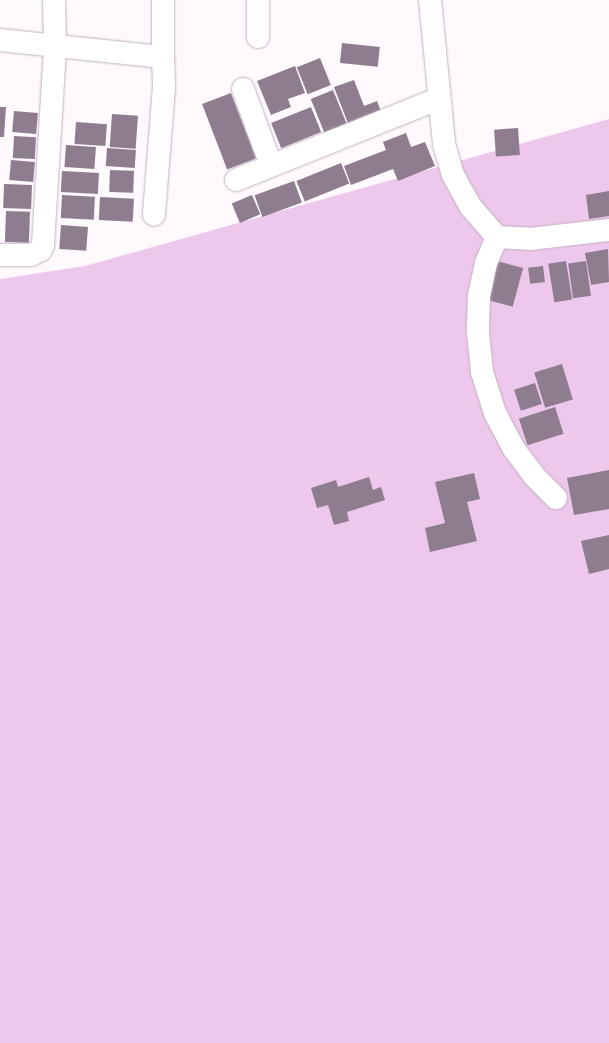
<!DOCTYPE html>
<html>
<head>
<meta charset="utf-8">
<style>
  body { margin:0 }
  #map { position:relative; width:609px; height:1043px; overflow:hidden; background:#fdf9fd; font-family:Arial,sans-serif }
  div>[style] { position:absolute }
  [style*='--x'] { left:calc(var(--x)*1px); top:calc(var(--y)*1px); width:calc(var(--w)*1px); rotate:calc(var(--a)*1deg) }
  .green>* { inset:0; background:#edc8ec }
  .building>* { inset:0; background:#8e7d8e; transform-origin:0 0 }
  .roads { filter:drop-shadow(0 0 1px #c3b1c2) drop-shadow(0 0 1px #c3b1c2) }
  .street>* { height:22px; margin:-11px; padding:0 11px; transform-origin:11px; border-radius:11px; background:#fff }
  span { translate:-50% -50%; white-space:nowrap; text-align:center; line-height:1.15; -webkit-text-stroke:3.5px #fff; paint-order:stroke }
</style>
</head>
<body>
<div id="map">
  <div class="green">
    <i style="clip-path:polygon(609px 119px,609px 1043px,0 1043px,0 279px,85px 266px)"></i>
  </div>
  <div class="building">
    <i style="left:342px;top:43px;width:38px;height:20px;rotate:6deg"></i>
    <i style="left:320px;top:58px;width:29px;height:25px;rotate:68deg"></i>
    <i style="clip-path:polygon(295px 66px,305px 93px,288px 99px,291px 107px,271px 115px,257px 81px)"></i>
    <i style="clip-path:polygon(354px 80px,364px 106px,377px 101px,382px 114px,349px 126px,334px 87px)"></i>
    <i style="left:333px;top:90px;width:37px;height:24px;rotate:68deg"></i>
    <i style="left:231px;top:93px;width:70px;height:31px;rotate:69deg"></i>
    <i style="clip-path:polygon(0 107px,6px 107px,4px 137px,0 137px)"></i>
    <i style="left:311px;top:107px;width:27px;height:43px;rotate:68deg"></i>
    <i style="left:14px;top:111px;width:24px;height:21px;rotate:5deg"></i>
    <i style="left:112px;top:114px;width:26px;height:33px;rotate:4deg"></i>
    <i style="left:76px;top:122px;width:31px;height:22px;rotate:4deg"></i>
    <i style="left:518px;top:128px;width:27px;height:24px;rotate:86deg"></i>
    <i style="clip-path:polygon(406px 133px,411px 147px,425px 142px,435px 166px,398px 181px,393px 169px,351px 185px,344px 166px,386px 150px,383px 142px)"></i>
    <i style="left:14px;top:136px;width:22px;height:22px;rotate:3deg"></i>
    <i style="left:66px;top:145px;width:30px;height:22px;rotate:4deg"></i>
    <i style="left:107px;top:148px;width:29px;height:18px;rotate:4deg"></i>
    <i style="left:11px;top:160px;width:24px;height:20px;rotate:5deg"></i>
    <i style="left:341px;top:163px;width:22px;height:48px;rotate:68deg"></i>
    <i style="left:110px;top:170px;width:24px;height:22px;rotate:2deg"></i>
    <i style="left:62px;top:171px;width:37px;height:21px;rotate:3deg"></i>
    <i style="left:294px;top:181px;width:23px;height:42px;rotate:70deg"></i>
    <i style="left:4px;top:184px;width:28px;height:24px;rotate:2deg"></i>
    <i style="clip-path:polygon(609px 191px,609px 216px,589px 219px,586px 195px)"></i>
    <i style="left:62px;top:195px;width:33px;height:23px;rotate:3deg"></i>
    <i style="left:252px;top:195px;width:21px;height:22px;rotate:67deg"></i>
    <i style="left:100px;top:197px;width:34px;height:23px;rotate:3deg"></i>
    <i style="left:6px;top:211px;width:24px;height:31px;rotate:2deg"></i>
    <i style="left:61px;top:225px;width:27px;height:24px;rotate:4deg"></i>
    <i style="clip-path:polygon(608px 249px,609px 282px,591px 285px,585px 253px)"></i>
    <i style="left:497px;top:261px;width:27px;height:40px;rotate:15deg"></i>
    <i style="left:566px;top:261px;width:39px;height:18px;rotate:81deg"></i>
    <i style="left:586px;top:261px;width:35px;height:18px;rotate:82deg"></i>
    <i style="left:543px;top:266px;width:16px;height:15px;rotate:83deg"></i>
    <i style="left:562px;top:364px;width:37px;height:29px;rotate:73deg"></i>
    <i style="left:535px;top:383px;width:22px;height:22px;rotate:72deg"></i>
    <i style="left:555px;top:407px;width:28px;height:38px;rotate:72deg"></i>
    <i style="clip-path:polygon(609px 470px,609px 509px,574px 515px,567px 478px)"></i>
    <i style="clip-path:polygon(474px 473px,480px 499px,467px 502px,477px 541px,430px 552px,425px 528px,445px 523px,435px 482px)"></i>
    <i style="clip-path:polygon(369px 477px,373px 490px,381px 487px,385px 500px,347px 512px,349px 521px,334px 525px,328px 505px,317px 508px,311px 488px,336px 480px,338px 487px)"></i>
    <i style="clip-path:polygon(609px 535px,609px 569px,589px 574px,581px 541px)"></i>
  </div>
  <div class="roads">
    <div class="street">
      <i style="--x:163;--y:0;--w:57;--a:90"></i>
      <i style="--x:430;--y:0;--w:145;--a:84.4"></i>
      <i style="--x:444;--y:144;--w:32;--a:74"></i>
      <i style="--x:453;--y:175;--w:35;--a:61"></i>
      <i style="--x:470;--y:206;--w:41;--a:48.9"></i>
      <i style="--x:497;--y:237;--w:33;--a:3"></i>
      <i style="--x:530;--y:239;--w:80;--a:-6.5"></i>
      <i style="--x:258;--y:37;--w:37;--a:-90"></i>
      <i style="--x:0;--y:40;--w:164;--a:6"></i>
      <i style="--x:163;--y:57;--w:30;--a:88"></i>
      <i style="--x:164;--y:87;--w:128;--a:94.5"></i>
      <i style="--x:243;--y:89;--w:81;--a:69.8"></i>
      <i style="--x:236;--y:180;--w:218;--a:-21.9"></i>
      <i style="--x:497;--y:237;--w:28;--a:113"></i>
      <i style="--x:486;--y:263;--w:35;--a:102"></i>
      <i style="--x:479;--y:297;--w:36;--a:92"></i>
      <i style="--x:478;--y:333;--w:39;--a:84"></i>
      <i style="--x:482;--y:372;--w:43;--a:72.4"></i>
      <i style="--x:495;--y:413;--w:41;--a:62.2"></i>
      <i style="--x:514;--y:449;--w:34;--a:53"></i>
      <i style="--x:534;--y:476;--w:31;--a:45"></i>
      <i style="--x:0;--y:255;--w:31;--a:0"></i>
      <i style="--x:31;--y:255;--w:11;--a:-27"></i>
      <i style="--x:41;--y:250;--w:5;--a:-68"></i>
      <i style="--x:43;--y:245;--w:199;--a:-86.5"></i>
      <i style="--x:55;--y:46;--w:46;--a:-91.2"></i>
    </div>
  </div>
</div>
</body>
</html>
